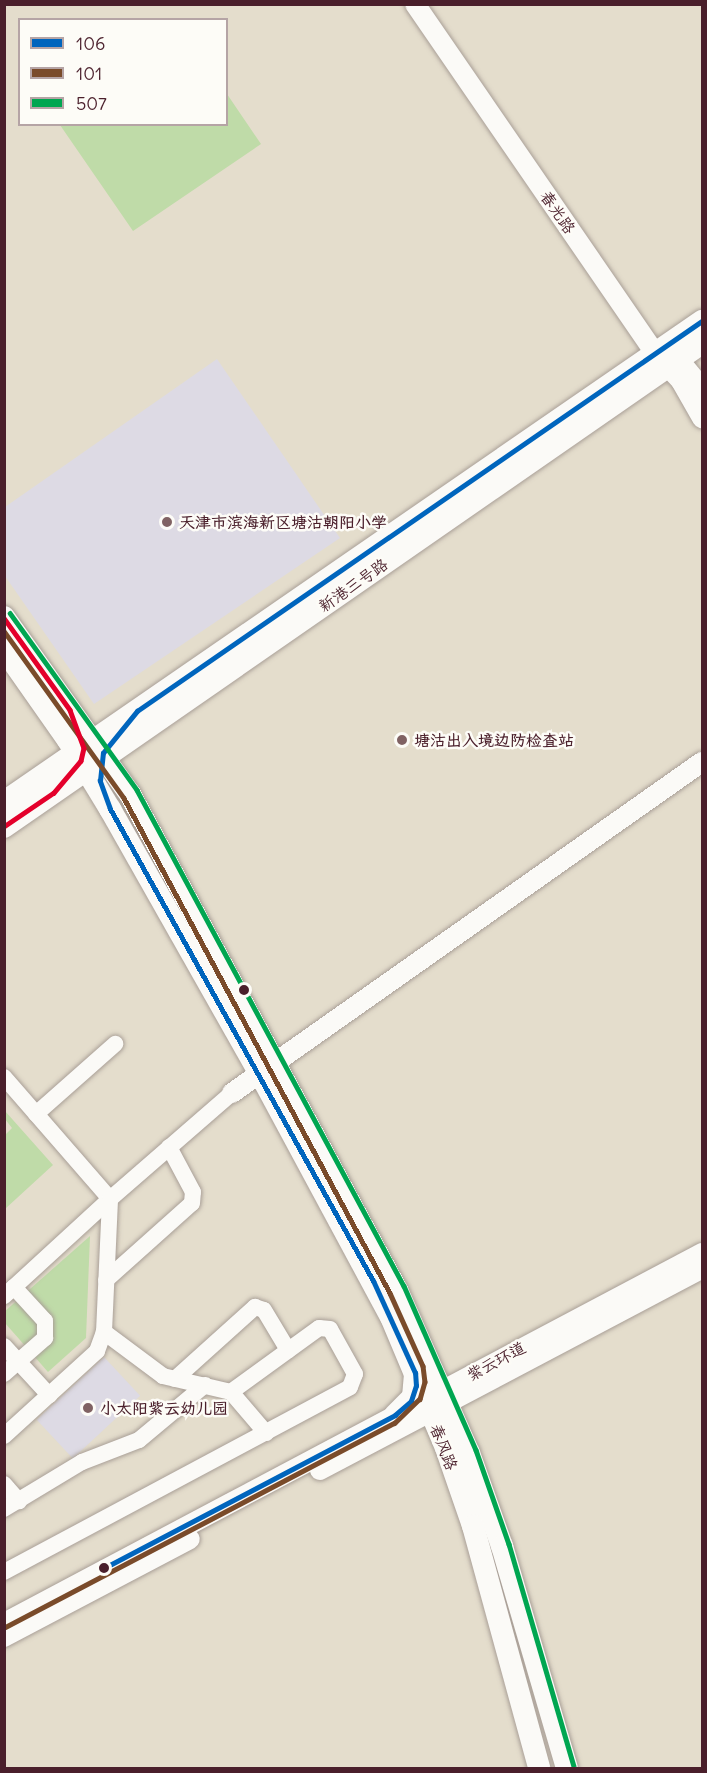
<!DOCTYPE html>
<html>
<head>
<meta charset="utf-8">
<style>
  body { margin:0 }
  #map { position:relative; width:707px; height:1773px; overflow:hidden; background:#e4ddcc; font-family:Delius,"LXGW WenKai TC",sans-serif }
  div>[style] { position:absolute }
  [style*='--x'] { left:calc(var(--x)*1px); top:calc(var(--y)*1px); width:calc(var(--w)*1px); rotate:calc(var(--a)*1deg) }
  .built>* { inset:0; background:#dddae4; transform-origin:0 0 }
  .green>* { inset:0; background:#bfdba8 }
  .roads { filter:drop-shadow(0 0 2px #a99f97) drop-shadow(0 0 2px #a99f97) }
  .minor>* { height:16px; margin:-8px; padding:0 8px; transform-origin:8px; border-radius:8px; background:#fbfaf7 }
  .tertiary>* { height:20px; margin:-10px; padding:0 10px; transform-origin:10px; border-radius:10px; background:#fbfaf7 }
  .secondary>* { height:22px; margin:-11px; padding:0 11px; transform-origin:11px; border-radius:11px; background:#fbfaf7 }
  .bus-1>* { height:4.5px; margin:-2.25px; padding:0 2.25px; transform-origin:2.25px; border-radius:2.25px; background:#0065bd }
  .bus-2>* { height:4.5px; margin:-2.25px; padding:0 2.25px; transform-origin:2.25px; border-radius:2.25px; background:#7a4b2a }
  .bus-3>* { height:4.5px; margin:-2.25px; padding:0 2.25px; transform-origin:2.25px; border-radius:2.25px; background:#00a651 }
  .bus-4>* { height:4.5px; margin:-2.25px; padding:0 2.25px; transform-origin:2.25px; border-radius:2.25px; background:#e4002b }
  .dots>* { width:16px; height:16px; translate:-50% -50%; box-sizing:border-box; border:3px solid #fdfcf7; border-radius:50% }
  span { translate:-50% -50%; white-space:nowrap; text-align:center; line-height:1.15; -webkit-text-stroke:5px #fdfcf7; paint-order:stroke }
  .street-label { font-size:16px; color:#4a1f2b }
  .poi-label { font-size:16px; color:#4a1f2b; font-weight:700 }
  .left { translate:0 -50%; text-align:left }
  .frame { position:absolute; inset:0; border:6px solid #4a1f2b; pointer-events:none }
  .legend { position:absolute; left:18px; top:18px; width:210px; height:108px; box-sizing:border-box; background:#fdfcf7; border:2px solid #b5a4a5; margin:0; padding:8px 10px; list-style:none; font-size:18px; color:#4a1f2b }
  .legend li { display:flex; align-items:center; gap:12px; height:30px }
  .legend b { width:30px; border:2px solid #b5a4a5 }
</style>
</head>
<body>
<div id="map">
  <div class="built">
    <i style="clip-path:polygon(217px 359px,340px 538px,94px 704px,5px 576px,5px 507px)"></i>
    <i style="left:104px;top:1357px;width:53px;height:92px;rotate:47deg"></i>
  </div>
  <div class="green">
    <i style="clip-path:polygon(227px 94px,261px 144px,133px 231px,60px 125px,226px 124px)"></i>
    <i style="clip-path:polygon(5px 1111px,53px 1165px,5px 1209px,5px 1135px,12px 1128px,5px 1119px)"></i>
    <i style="clip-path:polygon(90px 1236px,86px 1338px,48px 1372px,5px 1323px,4px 1312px)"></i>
  </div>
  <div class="roads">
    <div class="minor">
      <i style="--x:4;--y:1077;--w:162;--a:49"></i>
      <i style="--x:110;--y:1199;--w:144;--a:137.5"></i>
      <i style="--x:36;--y:1114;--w:106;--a:-41.5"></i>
      <i style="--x:106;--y:1280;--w:115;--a:-41.8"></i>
      <i style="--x:192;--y:1203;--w:11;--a:-85"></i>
      <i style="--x:193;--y:1192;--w:51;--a:-118.1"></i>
      <i style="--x:4;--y:1346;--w:67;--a:47.4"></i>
      <i style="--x:4;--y:1374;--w:55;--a:-41.3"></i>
      <i style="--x:45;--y:1338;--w:17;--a:-90"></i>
      <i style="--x:45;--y:1321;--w:46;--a:-132.4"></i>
      <i style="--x:175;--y:1379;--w:108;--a:-42"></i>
      <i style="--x:255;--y:1307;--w:9;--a:18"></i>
      <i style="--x:264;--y:1310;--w:47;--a:59"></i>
      <i style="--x:231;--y:1392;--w:54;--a:49.5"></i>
      <i style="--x:4;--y:1436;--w:126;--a:-42.4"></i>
      <i style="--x:97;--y:1351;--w:20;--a:-70"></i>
      <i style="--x:104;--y:1332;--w:133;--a:-87.4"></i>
      <i style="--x:110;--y:1199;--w:162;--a:-41"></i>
      <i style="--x:4;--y:1484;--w:23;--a:49"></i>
      <i style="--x:4;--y:1509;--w:91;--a:-31.1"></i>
      <i style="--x:82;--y:1462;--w:61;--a:-21.1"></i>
      <i style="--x:139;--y:1440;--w:86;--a:-39.8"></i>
      <i style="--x:4;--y:1572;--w:392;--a:-28.1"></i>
      <i style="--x:350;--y:1387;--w:14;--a:-69"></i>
      <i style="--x:355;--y:1374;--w:51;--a:-119.1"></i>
      <i style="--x:330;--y:1329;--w:11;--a:-175"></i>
      <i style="--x:319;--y:1328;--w:109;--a:144"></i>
      <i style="--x:231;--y:1392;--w:70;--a:-166.8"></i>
      <i style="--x:163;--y:1376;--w:74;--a:-143.3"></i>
    </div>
    <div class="tertiary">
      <i style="--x:415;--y:4;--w:424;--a:55.5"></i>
      <i style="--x:655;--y:353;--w:38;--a:47"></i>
      <i style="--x:681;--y:381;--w:43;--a:60.4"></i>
      <i style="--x:670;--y:349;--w:50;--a:50.6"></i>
      <i style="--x:232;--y:1093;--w:575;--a:-35.16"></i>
      <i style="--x:320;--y:1470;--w:432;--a:-27.8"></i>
      <i style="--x:4;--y:1623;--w:790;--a:-27.93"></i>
      <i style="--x:4;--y:1637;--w:210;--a:-27.8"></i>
    </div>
    <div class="secondary">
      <i style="--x:4;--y:617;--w:217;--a:54.6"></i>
      <i style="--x:130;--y:794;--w:563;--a:61.71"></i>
      <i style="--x:397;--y:1290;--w:178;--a:66.2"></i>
      <i style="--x:469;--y:1453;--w:99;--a:70.5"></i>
      <i style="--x:502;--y:1546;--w:231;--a:73.7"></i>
      <i style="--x:4;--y:649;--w:111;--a:54.9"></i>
      <i style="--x:68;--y:740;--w:81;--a:58.7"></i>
      <i style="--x:110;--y:809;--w:302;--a:60.5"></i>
      <i style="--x:259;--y:1072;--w:278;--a:61.7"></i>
      <i style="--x:391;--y:1317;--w:142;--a:67.2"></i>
      <i style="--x:446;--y:1448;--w:83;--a:70.9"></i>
      <i style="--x:473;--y:1526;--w:251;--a:74.7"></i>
      <i style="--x:4;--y:802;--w:848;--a:-34.57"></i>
      <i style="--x:4;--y:827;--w:849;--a:-34.74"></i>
      <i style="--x:395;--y:1415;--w:25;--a:-45"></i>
      <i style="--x:413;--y:1397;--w:22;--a:-85"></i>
    </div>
  </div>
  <div class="bus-1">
    <i style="--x:104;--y:1568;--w:329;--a:-27.7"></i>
    <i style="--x:395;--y:1415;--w:21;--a:-41"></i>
    <i style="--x:411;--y:1401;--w:16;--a:-72"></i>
    <i style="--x:416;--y:1386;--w:13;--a:-94"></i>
    <i style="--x:415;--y:1373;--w:101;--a:-114.5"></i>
    <i style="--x:373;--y:1281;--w:540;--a:-119.13"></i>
    <i style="--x:110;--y:809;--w:30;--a:-110"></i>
    <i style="--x:100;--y:781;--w:28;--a:-84"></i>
    <i style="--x:103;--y:753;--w:54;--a:-51"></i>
    <i style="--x:137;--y:711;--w:687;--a:-34.62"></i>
  </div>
  <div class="bus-2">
    <i style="--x:4;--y:631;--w:206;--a:54.3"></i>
    <i style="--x:124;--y:798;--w:562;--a:61.75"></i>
    <i style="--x:390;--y:1293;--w:80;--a:65.7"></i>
    <i style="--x:423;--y:1366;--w:16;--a:83"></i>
    <i style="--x:425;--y:1382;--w:18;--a:106"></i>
    <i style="--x:420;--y:1399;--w:35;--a:136"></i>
    <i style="--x:395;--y:1423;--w:441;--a:152.3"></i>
  </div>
  <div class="bus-3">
    <i style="--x:10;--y:613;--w:218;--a:54.3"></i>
    <i style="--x:137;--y:790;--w:563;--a:61.71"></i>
    <i style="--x:404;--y:1286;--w:179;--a:66.3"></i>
    <i style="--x:476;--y:1450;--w:100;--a:70.7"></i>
    <i style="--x:509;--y:1544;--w:231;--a:73.7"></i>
  </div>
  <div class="bus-4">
    <i style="--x:4;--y:618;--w:113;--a:54.3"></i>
    <i style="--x:70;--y:710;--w:40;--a:69.8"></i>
    <i style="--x:84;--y:748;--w:13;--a:103"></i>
    <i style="--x:81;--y:761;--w:42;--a:130.2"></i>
    <i style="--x:54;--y:793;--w:60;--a:145.8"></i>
  </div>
  <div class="dots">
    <i style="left:167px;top:522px;background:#806263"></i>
    <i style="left:402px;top:740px;background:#806263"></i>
    <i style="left:244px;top:990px;background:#4a1f2b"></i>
    <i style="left:88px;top:1408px;background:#806263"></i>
    <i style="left:104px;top:1568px;background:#4a1f2b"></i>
  </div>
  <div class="street-label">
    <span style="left:558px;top:212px;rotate:55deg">春光路</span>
    <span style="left:353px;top:585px;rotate:-35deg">新港三号路</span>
    <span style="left:496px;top:1361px;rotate:-28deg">紫云环道</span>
    <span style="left:444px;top:1447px;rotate:69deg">春风路</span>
  </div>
  <div class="poi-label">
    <span class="left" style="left:179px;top:522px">天津市滨海新区塘沽朝阳小学</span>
    <span class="left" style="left:414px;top:740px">塘沽出入境边防检查站</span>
    <span class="left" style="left:100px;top:1408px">小太阳紫云幼儿园</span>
  </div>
  <div class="frame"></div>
  <ul class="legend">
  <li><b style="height:8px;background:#0065bd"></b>106</li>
  <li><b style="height:8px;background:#7a4b2a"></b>101</li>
  <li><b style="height:8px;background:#00a651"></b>507</li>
  </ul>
</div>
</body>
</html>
